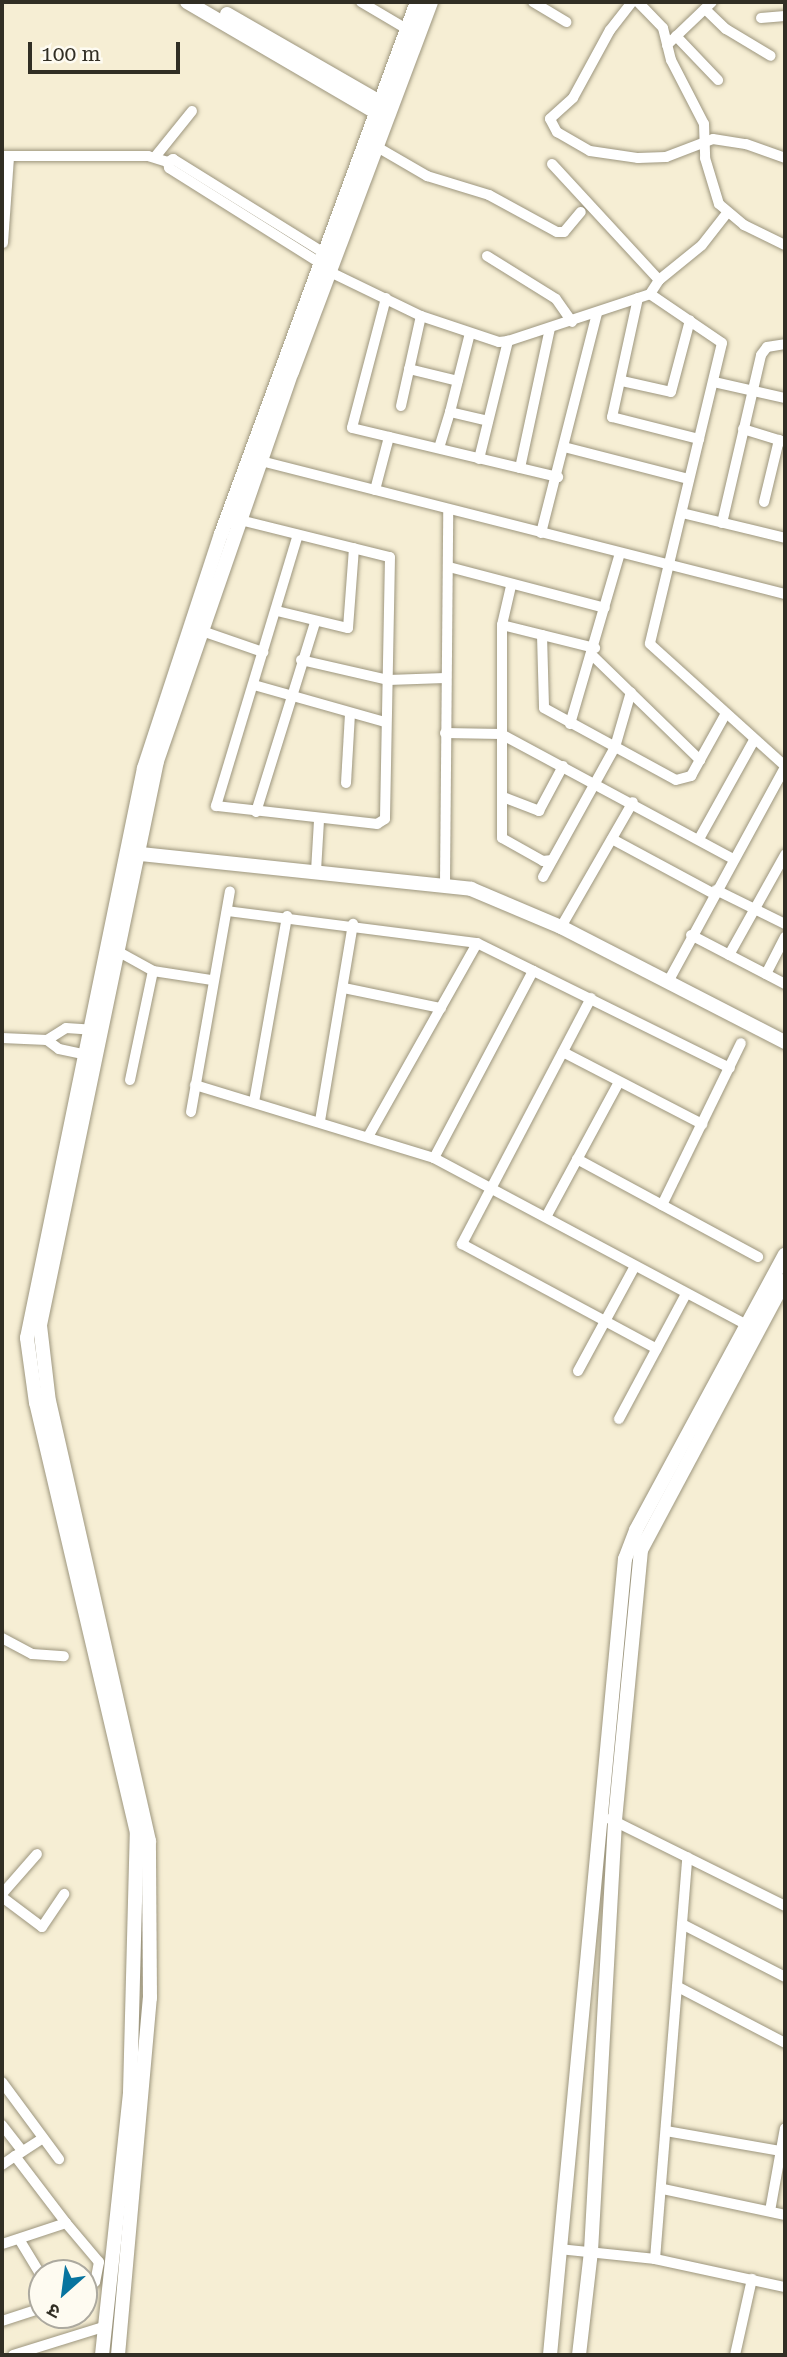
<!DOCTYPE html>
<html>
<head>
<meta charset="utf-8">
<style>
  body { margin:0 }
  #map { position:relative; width:787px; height:2357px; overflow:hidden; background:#f6eed4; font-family:"Roboto Serif","Noto Sans Devanagari",serif }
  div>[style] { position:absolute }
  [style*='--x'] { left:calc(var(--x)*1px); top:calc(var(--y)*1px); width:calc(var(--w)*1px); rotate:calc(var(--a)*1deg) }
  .roads { filter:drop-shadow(0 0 2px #9d967e) drop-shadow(0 0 2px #9d967e) }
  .street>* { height:10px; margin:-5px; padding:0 5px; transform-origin:5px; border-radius:5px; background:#fff }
  .secondary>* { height:14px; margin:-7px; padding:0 7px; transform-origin:7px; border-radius:7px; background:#fff }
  span { translate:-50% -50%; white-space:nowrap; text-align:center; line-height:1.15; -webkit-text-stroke:7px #fefbf1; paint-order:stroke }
  .frame { position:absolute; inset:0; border:4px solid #312e24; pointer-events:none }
  .north { position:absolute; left:28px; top:2259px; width:70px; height:70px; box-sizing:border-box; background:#fefbf1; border:2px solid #aca99f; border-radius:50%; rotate:208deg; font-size:19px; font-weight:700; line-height:28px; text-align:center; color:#312e24 }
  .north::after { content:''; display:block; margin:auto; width:24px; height:32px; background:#08749f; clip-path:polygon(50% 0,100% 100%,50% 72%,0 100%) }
  .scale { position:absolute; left:28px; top:42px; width:152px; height:32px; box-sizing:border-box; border:4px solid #312e24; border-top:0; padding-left:9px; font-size:21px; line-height:24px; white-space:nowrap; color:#312e24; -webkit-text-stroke:5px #fefbf1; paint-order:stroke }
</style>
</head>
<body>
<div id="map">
  <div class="roads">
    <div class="street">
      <i style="--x:361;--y:2;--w:57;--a:30.6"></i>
      <i style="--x:533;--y:2;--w:39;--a:31"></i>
      <i style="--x:632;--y:2;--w:36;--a:128"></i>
      <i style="--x:610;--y:30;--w:77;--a:118.6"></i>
      <i style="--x:573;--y:98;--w:31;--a:138"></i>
      <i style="--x:550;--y:119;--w:15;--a:62"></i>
      <i style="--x:557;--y:132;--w:38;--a:30"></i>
      <i style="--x:590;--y:151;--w:49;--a:8.3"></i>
      <i style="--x:638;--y:158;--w:28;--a:-2"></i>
      <i style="--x:666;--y:157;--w:50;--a:-21"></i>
      <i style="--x:713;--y:139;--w:33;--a:9"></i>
      <i style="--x:746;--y:144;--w:41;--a:19.7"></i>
      <i style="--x:638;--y:2;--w:36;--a:46"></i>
      <i style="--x:663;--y:28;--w:33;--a:76"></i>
      <i style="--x:671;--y:60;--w:72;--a:62.7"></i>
      <i style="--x:704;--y:124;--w:34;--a:88"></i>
      <i style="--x:705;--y:158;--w:48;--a:73.1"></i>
      <i style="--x:719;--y:204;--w:33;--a:40"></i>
      <i style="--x:744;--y:225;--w:46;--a:26"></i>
      <i style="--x:705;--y:9;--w:29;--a:44"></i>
      <i style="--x:726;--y:29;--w:52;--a:31"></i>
      <i style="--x:761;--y:18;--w:24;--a:-5"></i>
      <i style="--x:676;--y:36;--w:61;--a:46.3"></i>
      <i style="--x:667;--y:45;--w:62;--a:-43.7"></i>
      <i style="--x:372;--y:144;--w:64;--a:30.2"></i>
      <i style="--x:427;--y:176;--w:65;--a:17"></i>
      <i style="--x:489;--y:195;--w:77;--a:28.6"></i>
      <i style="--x:557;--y:232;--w:7;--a:0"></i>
      <i style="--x:564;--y:232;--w:26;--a:-50"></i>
      <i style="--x:2;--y:156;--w:146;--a:0"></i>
      <i style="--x:148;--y:156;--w:21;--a:17"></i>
      <i style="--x:155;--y:157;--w:59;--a:-51.2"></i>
      <i style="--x:552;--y:164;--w:158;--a:47.3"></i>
      <i style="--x:3;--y:243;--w:86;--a:-86"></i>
      <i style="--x:487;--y:256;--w:81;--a:31.9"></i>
      <i style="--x:556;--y:299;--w:28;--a:55"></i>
      <i style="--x:320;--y:263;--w:178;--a:-147.8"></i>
      <i style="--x:169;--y:168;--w:6;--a:-99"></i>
      <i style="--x:168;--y:162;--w:6;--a:-31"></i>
      <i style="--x:173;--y:159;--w:178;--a:31.9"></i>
      <i style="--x:326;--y:270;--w:106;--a:25.8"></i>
      <i style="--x:421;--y:316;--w:82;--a:18.4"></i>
      <i style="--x:499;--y:342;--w:9;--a:-6"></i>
      <i style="--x:508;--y:341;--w:150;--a:-18.3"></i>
      <i style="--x:650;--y:294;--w:17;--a:-57"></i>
      <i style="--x:659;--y:280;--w:55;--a:-39.1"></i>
      <i style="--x:702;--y:245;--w:39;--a:-52"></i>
      <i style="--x:650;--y:294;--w:87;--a:34.2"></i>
      <i style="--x:722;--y:343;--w:309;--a:103.5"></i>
      <i style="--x:650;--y:644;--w:182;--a:42.1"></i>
      <i style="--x:386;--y:298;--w:134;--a:104.7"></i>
      <i style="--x:352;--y:428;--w:212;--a:13.4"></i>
      <i style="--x:638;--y:298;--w:122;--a:102.3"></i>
      <i style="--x:612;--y:417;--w:90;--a:14.2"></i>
      <i style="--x:470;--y:333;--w:81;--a:104.2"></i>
      <i style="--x:450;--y:412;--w:39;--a:13"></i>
      <i style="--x:409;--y:369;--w:50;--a:13.8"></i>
      <i style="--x:622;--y:381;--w:50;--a:12.7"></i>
      <i style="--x:671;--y:392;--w:74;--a:-75.2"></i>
      <i style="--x:714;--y:382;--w:73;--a:12.7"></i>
      <i style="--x:401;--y:406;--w:92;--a:-77.5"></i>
      <i style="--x:743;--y:429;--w:44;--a:17.2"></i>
      <i style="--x:564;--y:447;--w:129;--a:14.4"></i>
      <i style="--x:439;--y:448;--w:38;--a:-73"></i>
      <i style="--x:479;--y:459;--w:122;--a:-76.2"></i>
      <i style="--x:257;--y:460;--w:545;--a:14.24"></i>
      <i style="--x:520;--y:468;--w:143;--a:-77.9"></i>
      <i style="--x:375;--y:490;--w:55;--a:-75.2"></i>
      <i style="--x:764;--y:502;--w:64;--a:-76.4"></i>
      <i style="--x:682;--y:513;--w:106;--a:13.6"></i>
      <i style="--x:244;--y:521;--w:150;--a:13.9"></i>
      <i style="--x:390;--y:557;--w:262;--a:91.1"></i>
      <i style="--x:385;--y:819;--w:9;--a:148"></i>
      <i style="--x:377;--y:824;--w:162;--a:-173.6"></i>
      <i style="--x:216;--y:806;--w:283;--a:-73.2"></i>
      <i style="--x:722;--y:523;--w:172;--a:-76.9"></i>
      <i style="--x:761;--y:355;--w:10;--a:-53"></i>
      <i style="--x:767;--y:347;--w:18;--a:-9"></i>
      <i style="--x:541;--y:533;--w:226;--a:-75.7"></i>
      <i style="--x:449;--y:567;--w:161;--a:14.7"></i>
      <i style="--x:511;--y:586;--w:40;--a:103"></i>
      <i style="--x:502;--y:625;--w:213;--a:90"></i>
      <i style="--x:502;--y:838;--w:47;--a:29.3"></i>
      <i style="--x:543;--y:861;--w:9;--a:-6"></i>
      <i style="--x:277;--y:611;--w:73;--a:13.5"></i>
      <i style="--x:348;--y:628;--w:80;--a:-85.7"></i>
      <i style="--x:502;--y:625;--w:96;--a:13.9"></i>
      <i style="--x:202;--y:631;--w:65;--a:19"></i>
      <i style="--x:542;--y:635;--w:73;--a:88.4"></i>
      <i style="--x:544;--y:708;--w:150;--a:28.6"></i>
      <i style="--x:676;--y:780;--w:16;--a:-15"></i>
      <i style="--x:691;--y:776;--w:70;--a:-60.9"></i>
      <i style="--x:592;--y:655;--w:151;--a:44.2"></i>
      <i style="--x:301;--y:660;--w:89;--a:12.9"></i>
      <i style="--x:388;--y:680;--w:57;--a:-2"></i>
      <i style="--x:254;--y:685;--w:136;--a:15.8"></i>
      <i style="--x:570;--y:724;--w:178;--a:-73.7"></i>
      <i style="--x:445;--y:733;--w:56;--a:1"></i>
      <i style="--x:501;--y:734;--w:264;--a:28.3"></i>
      <i style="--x:346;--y:783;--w:70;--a:-86.7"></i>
      <i style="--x:503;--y:797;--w:39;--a:21"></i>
      <i style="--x:539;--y:811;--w:51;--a:-61.9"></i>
      <i style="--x:256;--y:812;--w:199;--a:-72.7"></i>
      <i style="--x:612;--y:839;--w:116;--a:28.3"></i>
      <i style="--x:699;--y:839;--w:113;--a:-60.9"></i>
      <i style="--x:316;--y:871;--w:50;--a:-86.6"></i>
      <i style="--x:543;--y:877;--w:149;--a:-61"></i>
      <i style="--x:615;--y:747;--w:57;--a:-73.8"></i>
      <i style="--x:445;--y:883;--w:373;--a:-89.5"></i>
      <i style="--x:716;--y:890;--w:77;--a:26.2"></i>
      <i style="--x:227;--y:911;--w:252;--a:7.3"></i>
      <i style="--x:477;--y:943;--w:282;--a:26.3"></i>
      <i style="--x:561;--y:927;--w:144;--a:-60.1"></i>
      <i style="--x:691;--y:935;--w:106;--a:27.5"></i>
      <i style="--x:119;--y:952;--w:39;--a:29"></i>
      <i style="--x:153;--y:971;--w:60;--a:8.7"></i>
      <i style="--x:729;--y:955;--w:115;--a:-60.8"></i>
      <i style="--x:766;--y:974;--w:42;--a:-62.8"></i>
      <i style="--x:669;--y:980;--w:243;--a:-61.4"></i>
      <i style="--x:344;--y:988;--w:99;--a:11.7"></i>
      <i style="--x:591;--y:998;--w:278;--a:117.7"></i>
      <i style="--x:462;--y:1244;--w:221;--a:28.3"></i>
      <i style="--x:2;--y:1038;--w:45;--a:2.5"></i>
      <i style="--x:47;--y:1040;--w:22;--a:-32"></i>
      <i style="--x:66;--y:1028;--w:30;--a:4"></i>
      <i style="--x:47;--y:1040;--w:15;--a:37"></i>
      <i style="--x:59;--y:1049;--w:33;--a:12"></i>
      <i style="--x:563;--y:1052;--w:157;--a:27.4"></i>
      <i style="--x:130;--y:1080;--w:111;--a:-78.1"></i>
      <i style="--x:195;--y:1085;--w:250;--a:17"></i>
      <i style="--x:434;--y:1158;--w:355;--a:28.1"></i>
      <i style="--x:254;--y:1102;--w:189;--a:-79.9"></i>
      <i style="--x:191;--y:1112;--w:224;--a:-80"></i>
      <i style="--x:320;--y:1121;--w:200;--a:-80.5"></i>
      <i style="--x:369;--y:1135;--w:220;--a:-60.6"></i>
      <i style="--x:434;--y:1158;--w:212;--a:-62.1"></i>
      <i style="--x:577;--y:1159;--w:206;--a:28.4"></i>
      <i style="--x:662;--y:1205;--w:180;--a:-64"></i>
      <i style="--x:546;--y:1217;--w:153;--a:-61.6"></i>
      <i style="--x:578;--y:1371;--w:119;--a:-61.5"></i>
      <i style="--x:619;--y:1419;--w:142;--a:-61.8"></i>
      <i style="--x:2;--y:1638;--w:34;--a:28"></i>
      <i style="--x:32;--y:1654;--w:32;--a:4"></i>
      <i style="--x:610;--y:1819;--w:195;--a:26.4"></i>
      <i style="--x:2;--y:1894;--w:53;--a:-48.8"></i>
      <i style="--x:2;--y:1897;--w:50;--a:36.9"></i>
      <i style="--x:42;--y:1927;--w:40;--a:-56"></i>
      <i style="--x:682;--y:1924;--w:116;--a:27.2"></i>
      <i style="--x:680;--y:1988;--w:119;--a:27.6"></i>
      <i style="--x:2;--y:2082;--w:96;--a:53.5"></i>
      <i style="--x:2;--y:2125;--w:33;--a:52"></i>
      <i style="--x:666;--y:2131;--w:117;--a:9.9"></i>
      <i style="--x:17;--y:2155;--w:31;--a:-33"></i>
      <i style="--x:2;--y:2165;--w:16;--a:-35"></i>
      <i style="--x:15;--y:2156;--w:84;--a:52.7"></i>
      <i style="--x:66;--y:2223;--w:67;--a:161.8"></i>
      <i style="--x:663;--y:2189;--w:125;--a:12"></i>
      <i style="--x:770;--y:2211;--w:84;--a:-79.8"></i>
      <i style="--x:66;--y:2223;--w:51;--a:49.8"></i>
      <i style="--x:99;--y:2262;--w:20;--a:101"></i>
      <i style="--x:95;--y:2282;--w:13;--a:148"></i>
      <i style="--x:19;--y:2239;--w:44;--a:58.8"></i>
      <i style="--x:559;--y:2249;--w:97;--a:5.9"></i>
      <i style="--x:655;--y:2259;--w:133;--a:12.2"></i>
      <i style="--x:655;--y:2259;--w:403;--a:-85.4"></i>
      <i style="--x:2;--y:2321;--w:42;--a:-18"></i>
      <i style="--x:13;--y:2355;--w:97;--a:-17.3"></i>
      <i style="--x:735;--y:2355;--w:78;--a:-77.4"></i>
    </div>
    <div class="secondary">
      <i style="--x:187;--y:2;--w:226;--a:30.3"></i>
      <i style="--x:227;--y:14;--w:187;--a:29.9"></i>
      <i style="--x:131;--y:853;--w:342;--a:6"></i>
      <i style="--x:471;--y:889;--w:98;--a:22.9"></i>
      <i style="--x:561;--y:927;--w:252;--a:27.2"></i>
      <i style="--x:102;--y:2355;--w:264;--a:-83.9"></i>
      <i style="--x:130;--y:2092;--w:259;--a:-88.5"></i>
      <i style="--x:137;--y:1833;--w:442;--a:-103.2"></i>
      <i style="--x:36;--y:1403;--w:66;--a:-97.9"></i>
      <i style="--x:27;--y:1338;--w:582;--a:-78.4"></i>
      <i style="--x:144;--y:768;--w:246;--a:-71.8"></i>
      <i style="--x:221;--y:534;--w:567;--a:-69.78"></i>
      <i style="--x:118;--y:2355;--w:358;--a:-84.9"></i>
      <i style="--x:150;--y:1998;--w:157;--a:-90.4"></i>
      <i style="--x:149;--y:1841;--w:450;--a:-102.8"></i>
      <i style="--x:49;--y:1402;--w:78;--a:-96.7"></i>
      <i style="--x:40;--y:1325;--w:576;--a:-78.28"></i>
      <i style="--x:157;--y:761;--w:412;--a:-70.9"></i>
      <i style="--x:292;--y:372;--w:395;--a:-69.4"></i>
      <i style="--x:550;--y:2355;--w:800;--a:-84.62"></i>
      <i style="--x:625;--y:1559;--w:31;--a:-69"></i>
      <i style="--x:636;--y:1530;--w:313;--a:-61.6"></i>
      <i style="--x:579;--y:2355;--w:105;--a:-83.4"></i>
      <i style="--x:591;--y:2251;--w:432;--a:-86.8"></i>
      <i style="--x:615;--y:1820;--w:271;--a:-84.5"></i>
      <i style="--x:641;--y:1550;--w:306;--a:-61.9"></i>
    </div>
  </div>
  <div class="frame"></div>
  <div class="north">उ</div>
  <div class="scale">100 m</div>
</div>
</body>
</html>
